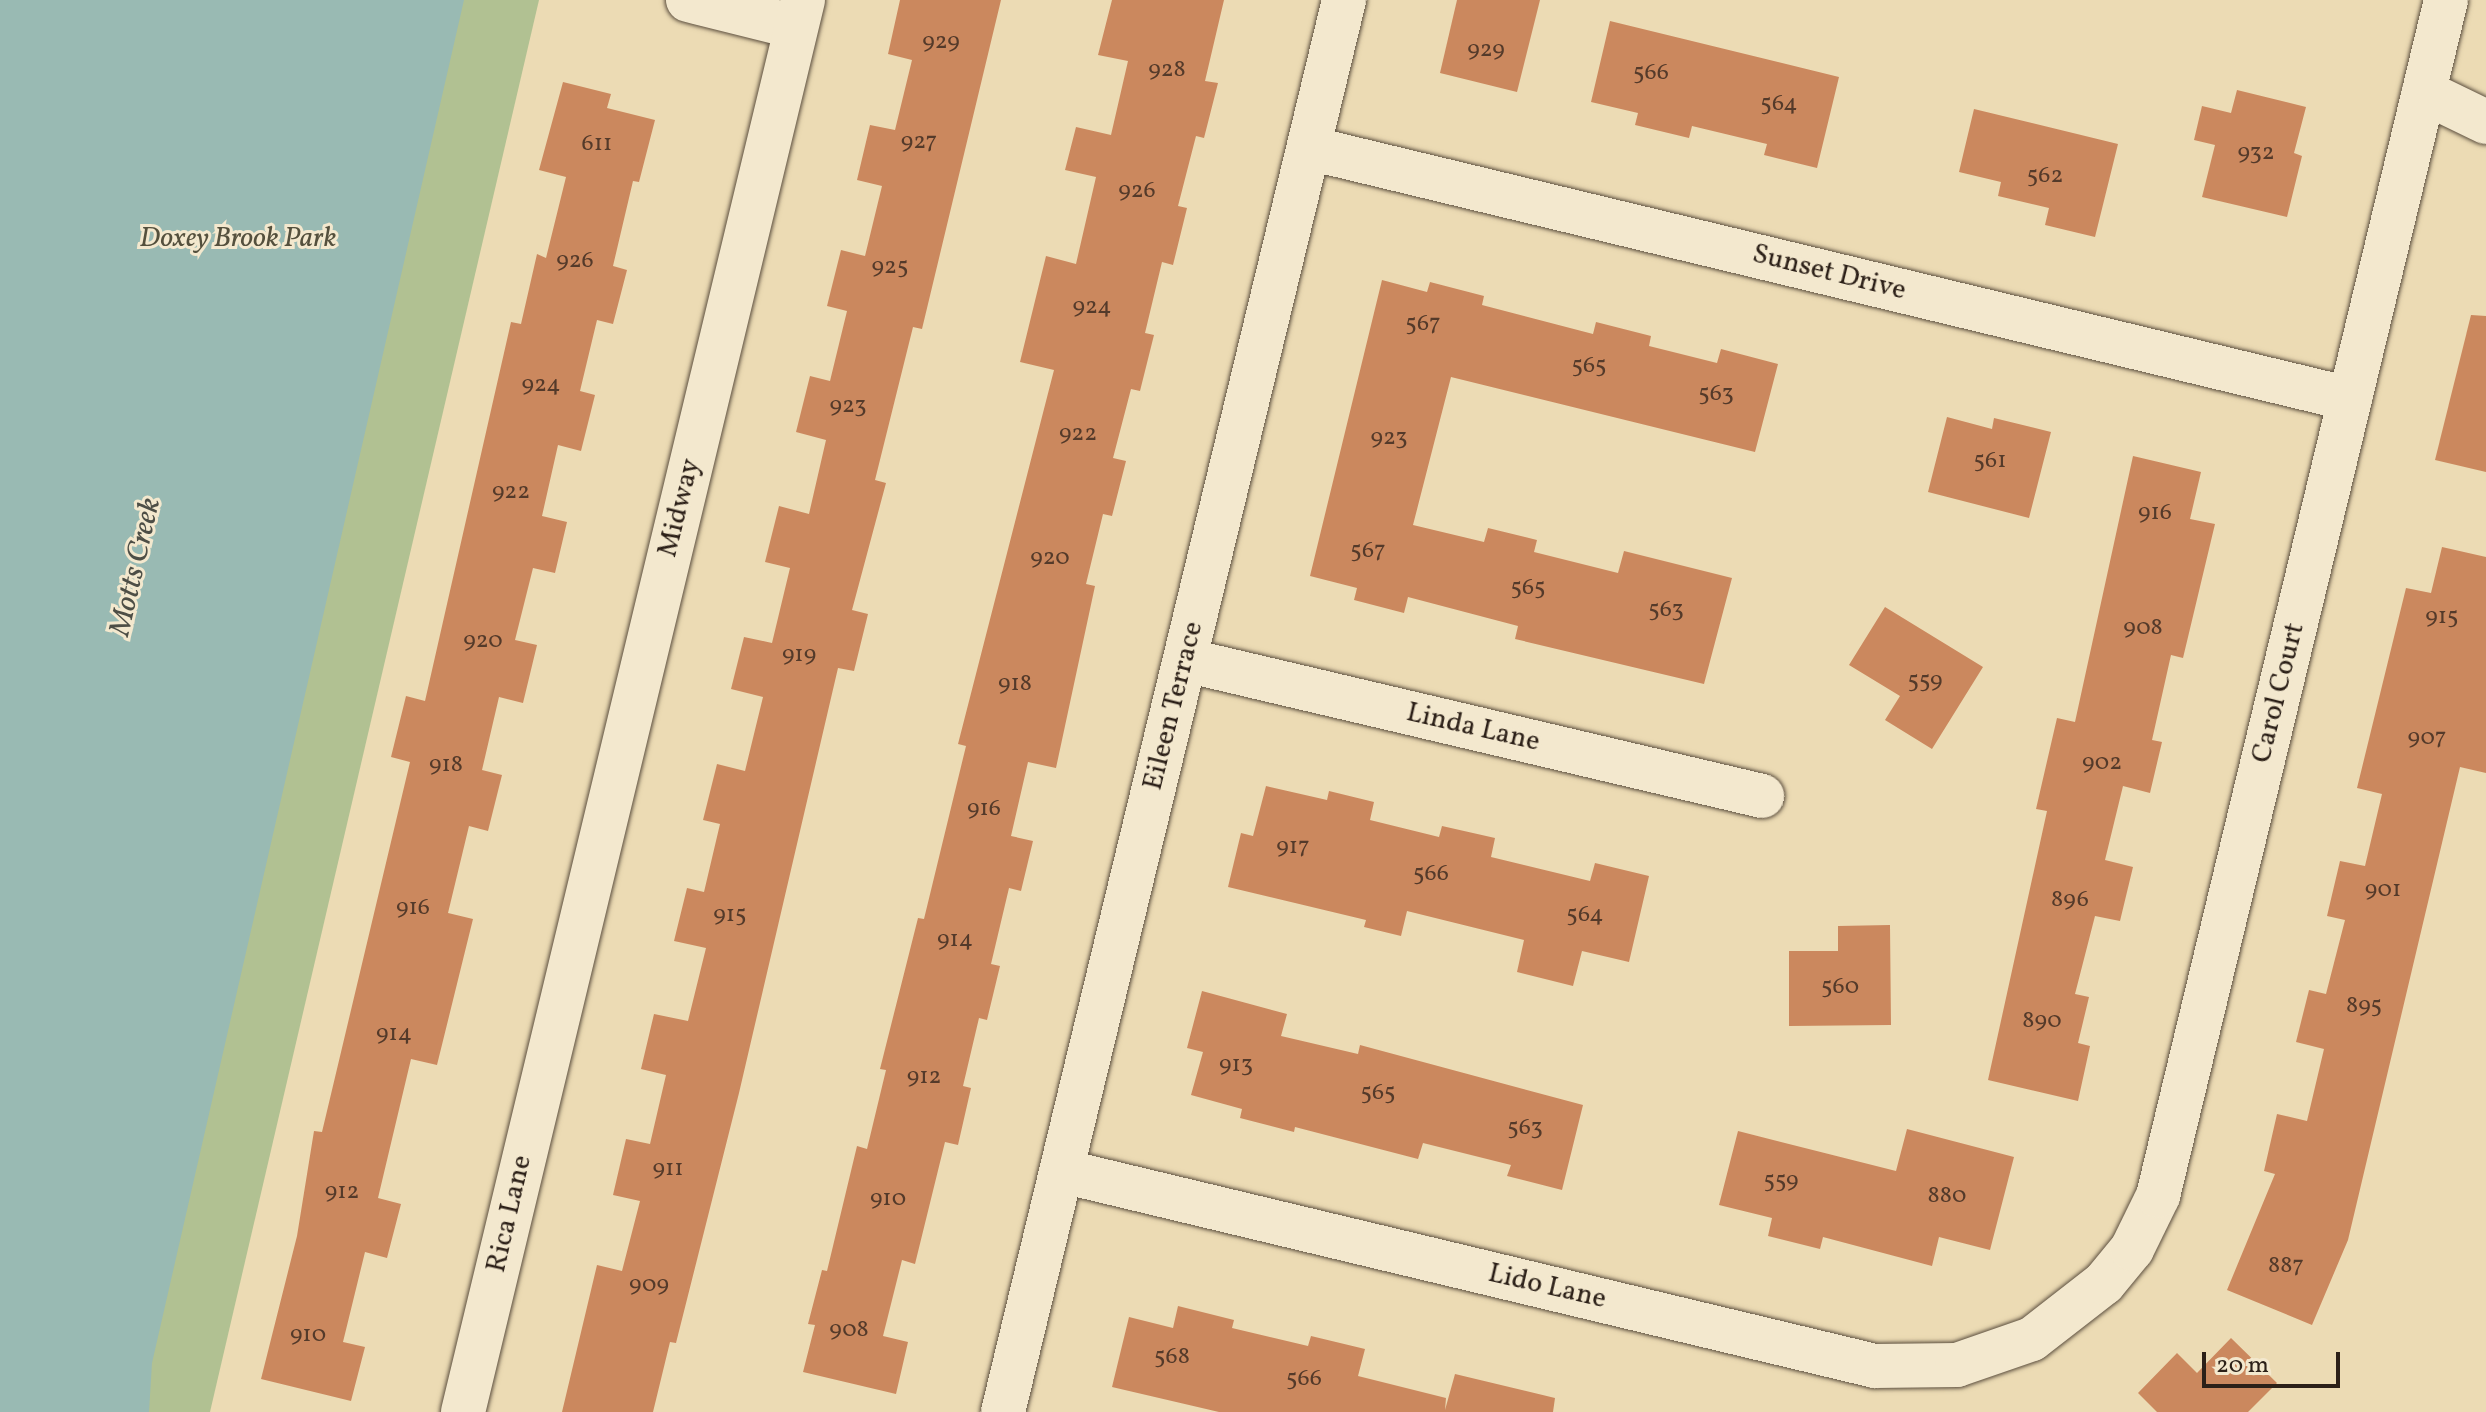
<!DOCTYPE html>
<html>
<head>
<meta charset="utf-8">
<style>
  body { margin:0 }
  #map { position:relative; width:2486px; height:1412px; overflow:hidden; background:#ecdbb4; font-family:Vollkorn,serif }
  div>[style] { position:absolute }
  [style*='--x'] { left:calc(var(--x)*1px); top:calc(var(--y)*1px); width:calc(var(--w)*1px); rotate:calc(var(--a)*1deg) }
  .green>* { inset:0; background:#b1c192 }
  .water>* { inset:0; background:#99bab3 }
  .building>* { inset:0; background:#cb885e }
  .roads { filter:drop-shadow(0 0 2px #5c4f3f) drop-shadow(0 0 2px #5c4f3f) }
  .minor>* { height:44px; margin:-22px; padding:0 22px; transform-origin:22px; border-radius:22px; background:#f3e8ce }
  span { translate:-50% -50%; white-space:nowrap; text-align:center; line-height:1.15; -webkit-text-stroke:6px #f3e8ce; paint-order:stroke }
  .number-label { font-size:24px; color:#543a2a }
  .number-label span { -webkit-text-stroke-width:0 }
  .park-label { font-size:28px; color:#54503d; font-style:italic }
  .street-label { font-size:28px; color:#2c2018 }
  .water-label { font-size:30px; color:#4d4e46; font-style:italic }
  .scale { position:absolute; left:2202px; top:1352px; width:138px; height:36px; box-sizing:border-box; border:4px solid #2c2018; border-top:0; padding-left:10px; font-size:24px; line-height:28px; white-space:nowrap; color:#2c2018; -webkit-text-stroke:6px #f3e8ce; paint-order:stroke }
</style>
</head>
<body>
<div id="map">
  <div class="green">
    <i style="clip-path:polygon(0 0,539px 0,210px 1412px,0 1412px)"></i>
  </div>
  <div class="water">
    <i style="clip-path:polygon(0 0,464px 0,152px 1363px,149px 1412px,0 1412px)"></i>
  </div>
  <div class="building">
    <i style="clip-path:polygon(900px 0,1001px 0,922px 329px,913px 327px,875px 480px,886px 483px,852px 610px,868px 614px,854px 671px,838px 668px,739px 1093px,676px 1343px,670px 1342px,653px 1412px,562px 1412px,597px 1265px,622px 1271px,640px 1201px,613px 1195px,626px 1139px,650px 1144px,666px 1075px,641px 1069px,654px 1014px,688px 1021px,706px 948px,674px 941px,687px 888px,704px 892px,720px 824px,703px 820px,717px 764px,745px 771px,763px 697px,731px 689px,744px 637px,772px 643px,790px 568px,765px 562px,779px 506px,809px 514px,826px 440px,796px 432px,810px 376px,830px 381px,847px 311px,827px 306px,841px 250px,865px 256px,882px 186px,857px 180px,870px 125px,895px 130px,912px 60px,888px 54px)"></i>
    <i style="clip-path:polygon(1112px 0,1224px 0,1205px 81px,1218px 83px,1204px 138px,1196px 136px,1178px 206px,1187px 208px,1173px 265px,1162px 262px,1145px 333px,1154px 335px,1140px 391px,1131px 389px,1113px 458px,1126px 461px,1112px 516px,1103px 514px,1086px 584px,1095px 586px,1056px 768px,1028px 762px,1011px 836px,1033px 841px,1021px 891px,1009px 888px,991px 964px,1000px 966px,987px 1020px,979px 1018px,963px 1086px,971px 1088px,958px 1145px,945px 1142px,915px 1264px,902px 1260px,883px 1336px,908px 1342px,896px 1394px,803px 1372px,815px 1325px,808px 1324px,822px 1270px,827px 1271px,857px 1146px,867px 1149px,886px 1070px,880px 1069px,918px 918px,924px 919px,966px 746px,958px 744px,1054px 370px,1020px 362px,1046px 256px,1076px 264px,1096px 177px,1065px 170px,1076px 127px,1111px 135px,1128px 61px,1098px 55px)"></i>
    <i style="clip-path:polygon(1457px 0,1540px 0,1517px 92px,1440px 73px)"></i>
    <i style="clip-path:polygon(1610px 21px,1839px 77px,1817px 168px,1764px 155px,1767px 144px,1692px 126px,1689px 138px,1635px 125px,1638px 113px,1591px 102px)"></i>
    <i style="clip-path:polygon(563px 82px,611px 94px,607px 108px,655px 120px,639px 182px,633px 181px,613px 266px,627px 270px,613px 324px,597px 320px,580px 391px,595px 395px,581px 451px,558px 445px,542px 516px,567px 522px,555px 573px,533px 568px,515px 640px,537px 645px,523px 703px,499px 697px,482px 770px,502px 775px,488px 831px,469px 826px,448px 913px,473px 919px,437px 1065px,411px 1059px,378px 1198px,401px 1204px,387px 1258px,365px 1252px,343px 1342px,365px 1347px,351px 1401px,261px 1379px,297px 1236px,314px 1131px,322px 1132px,410px 762px,391px 757px,406px 696px,425px 701px,511px 322px,521px 324px,537px 254px,546px 258px,566px 177px,539px 170px)"></i>
    <i style="clip-path:polygon(2237px 90px,2306px 107px,2294px 153px,2302px 156px,2287px 217px,2202px 197px,2215px 145px,2194px 140px,2202px 106px,2231px 113px)"></i>
    <i style="clip-path:polygon(1974px 109px,2118px 144px,2095px 237px,2045px 225px,2049px 208px,1998px 196px,2001px 182px,1959px 172px)"></i>
    <i style="clip-path:polygon(1382px 280px,1427px 292px,1430px 282px,1484px 296px,1482px 305px,1593px 334px,1596px 322px,1651px 336px,1649px 346px,1717px 363px,1721px 349px,1778px 364px,1755px 452px,1451px 377px,1413px 525px,1484px 542px,1488px 528px,1537px 540px,1534px 552px,1618px 573px,1624px 551px,1732px 578px,1704px 684px,1515px 639px,1518px 626px,1408px 597px,1404px 613px,1354px 600px,1357px 588px,1310px 576px)"></i>
    <i style="clip-path:polygon(2471px 315px,2486px 316px,2486px 472px,2435px 460px)"></i>
    <i style="clip-path:polygon(1947px 417px,1992px 429px,1994px 418px,2051px 432px,2029px 518px,1928px 492px)"></i>
    <i style="clip-path:polygon(2133px 456px,2201px 472px,2190px 519px,2215px 524px,2183px 658px,2171px 655px,2152px 740px,2162px 742px,2150px 793px,2123px 786px,2105px 860px,2133px 867px,2120px 921px,2095px 916px,2075px 994px,2089px 997px,2078px 1043px,2090px 1046px,2078px 1101px,1988px 1080px,2047px 811px,2036px 809px,2057px 718px,2075px 722px)"></i>
    <i style="clip-path:polygon(2442px 547px,2486px 557px,2486px 773px,2460px 767px,2348px 1240px,2312px 1325px,2227px 1290px,2275px 1174px,2264px 1171px,2277px 1114px,2307px 1121px,2324px 1049px,2296px 1042px,2309px 990px,2326px 994px,2345px 920px,2327px 916px,2340px 861px,2365px 866px,2382px 794px,2357px 788px,2406px 588px,2431px 593px)"></i>
    <i style="clip-path:polygon(1885px 607px,1983px 667px,1932px 749px,1885px 720px,1900px 696px,1849px 665px)"></i>
    <i style="clip-path:polygon(1266px 786px,1327px 800px,1329px 791px,1374px 802px,1370px 820px,1439px 837px,1442px 826px,1495px 838px,1491px 857px,1590px 881px,1595px 863px,1649px 876px,1629px 962px,1582px 951px,1573px 986px,1517px 972px,1524px 940px,1407px 911px,1401px 936px,1364px 927px,1366px 920px,1228px 887px,1241px 833px,1253px 836px)"></i>
    <i style="clip-path:polygon(1890px 925px,1891px 1025px,1789px 1026px,1789px 951px,1838px 951px,1838px 926px)"></i>
    <i style="clip-path:polygon(1202px 991px,1287px 1014px,1281px 1036px,1358px 1054px,1360px 1045px,1583px 1105px,1562px 1190px,1507px 1176px,1511px 1165px,1423px 1143px,1418px 1159px,1295px 1127px,1294px 1132px,1240px 1118px,1242px 1109px,1191px 1095px,1203px 1052px,1187px 1048px)"></i>
    <i style="clip-path:polygon(1907px 1129px,2014px 1157px,1990px 1250px,1939px 1237px,1932px 1266px,1823px 1237px,1820px 1249px,1768px 1236px,1772px 1218px,1719px 1205px,1738px 1131px,1896px 1171px)"></i>
    <i style="clip-path:polygon(1178px 1306px,1234px 1320px,1232px 1328px,1308px 1346px,1311px 1336px,1365px 1349px,1358px 1376px,1446px 1398px,1445px 1410px,1455px 1374px,1555px 1398px,1553px 1412px,1219px 1412px,1112px 1387px,1129px 1317px,1173px 1328px)"></i>
    <i style="clip-path:polygon(2231px 1338px,2277px 1383px,2248px 1412px,2157px 1412px,2138px 1393px,2177px 1353px,2197px 1373px)"></i>
  </div>
  <div class="roads">
    <div class="minor">
      <i style="--x:688;--y:0;--w:111;--a:14"></i>
      <i style="--x:2424;--y:92;--w:69;--a:25.8"></i>
      <i style="--x:1309;--y:148;--w:1071;--a:13.56"></i>
      <i style="--x:1185;--y:660;--w:593;--a:13.26"></i>
      <i style="--x:1062;--y:1171;--w:836;--a:13.49"></i>
      <i style="--x:1875;--y:1366;--w:82;--a:-0.7"></i>
      <i style="--x:1957;--y:1365;--w:79;--a:-19.1"></i>
      <i style="--x:2032;--y:1339;--w:91;--a:-37.9"></i>
      <i style="--x:2104;--y:1283;--w:44;--a:-50.5"></i>
      <i style="--x:2132;--y:1249;--w:59;--a:-63.9"></i>
      <i style="--x:2158;--y:1196;--w:1230;--a:-76.46"></i>
      <i style="--x:463;--y:1412;--w:1452;--a:-76.46"></i>
      <i style="--x:1003;--y:1412;--w:1453;--a:-76.42"></i>
    </div>
  </div>
  <div class="number-label">
    <span style="left:941px;top:43px">929</span>
    <span style="left:1486px;top:51px">929</span>
    <span style="left:1167px;top:71px">928</span>
    <span style="left:1651px;top:74px">566</span>
    <span style="left:1779px;top:105px">564</span>
    <span style="left:919px;top:143px">927</span>
    <span style="left:597px;top:145px">611</span>
    <span style="left:2256px;top:154px">932</span>
    <span style="left:2045px;top:177px">562</span>
    <span style="left:1137px;top:192px">926</span>
    <span style="left:575px;top:262px">926</span>
    <span style="left:890px;top:268px">925</span>
    <span style="left:1092px;top:308px">924</span>
    <span style="left:1423px;top:325px">567</span>
    <span style="left:1589px;top:367px">565</span>
    <span style="left:541px;top:386px">924</span>
    <span style="left:1716px;top:395px">563</span>
    <span style="left:848px;top:407px">923</span>
    <span style="left:1078px;top:435px">922</span>
    <span style="left:1389px;top:439px">923</span>
    <span style="left:1990px;top:462px">561</span>
    <span style="left:511px;top:493px">922</span>
    <span style="left:2155px;top:514px">916</span>
    <span style="left:1368px;top:552px">567</span>
    <span style="left:1050px;top:559px">920</span>
    <span style="left:1528px;top:589px">565</span>
    <span style="left:1666px;top:611px">563</span>
    <span style="left:2442px;top:618px">915</span>
    <span style="left:2143px;top:629px">908</span>
    <span style="left:483px;top:642px">920</span>
    <span style="left:799px;top:656px">919</span>
    <span style="left:1925px;top:682px">559</span>
    <span style="left:1015px;top:685px">918</span>
    <span style="left:2427px;top:739px">907</span>
    <span style="left:2102px;top:764px">902</span>
    <span style="left:446px;top:766px">918</span>
    <span style="left:984px;top:810px">916</span>
    <span style="left:1293px;top:848px">917</span>
    <span style="left:1431px;top:875px">566</span>
    <span style="left:2383px;top:891px">901</span>
    <span style="left:2070px;top:901px">896</span>
    <span style="left:413px;top:909px">916</span>
    <span style="left:730px;top:916px">915</span>
    <span style="left:1585px;top:916px">564</span>
    <span style="left:955px;top:941px">914</span>
    <span style="left:1840px;top:988px">560</span>
    <span style="left:2364px;top:1007px">895</span>
    <span style="left:2042px;top:1022px">890</span>
    <span style="left:394px;top:1035px">914</span>
    <span style="left:1236px;top:1066px">913</span>
    <span style="left:924px;top:1078px">912</span>
    <span style="left:1378px;top:1094px">565</span>
    <span style="left:1525px;top:1129px">563</span>
    <span style="left:668px;top:1170px">911</span>
    <span style="left:1781px;top:1182px">559</span>
    <span style="left:342px;top:1193px">912</span>
    <span style="left:1947px;top:1197px">880</span>
    <span style="left:888px;top:1200px">910</span>
    <span style="left:2286px;top:1267px">887</span>
    <span style="left:649px;top:1286px">909</span>
    <span style="left:849px;top:1331px">908</span>
    <span style="left:308px;top:1336px">910</span>
    <span style="left:1172px;top:1358px">568</span>
    <span style="left:1304px;top:1380px">566</span>
  </div>
  <div class="park-label">
    <span style="left:238px;top:239px">Doxey Brook Park</span>
  </div>
  <div class="street-label">
    <span style="left:1829px;top:273px;rotate:14deg">Sunset Drive</span>
    <span style="left:680px;top:508px;rotate:-76deg">Midway</span>
    <span style="left:2279px;top:693px;rotate:-76deg">Carol Court</span>
    <span style="left:1174px;top:706px;rotate:-76deg">Eileen Terrace</span>
    <span style="left:1473px;top:728px;rotate:13deg">Linda Lane</span>
    <span style="left:510px;top:1214px;rotate:-77deg">Rica Lane</span>
    <span style="left:1547px;top:1287px;rotate:13deg">Lido Lane</span>
  </div>
  <div class="water-label">
    <span style="left:136px;top:567px;rotate:-77deg">Motts Creek</span>
  </div>
  <div class="scale">20 m</div>
</div>
</body>
</html>
